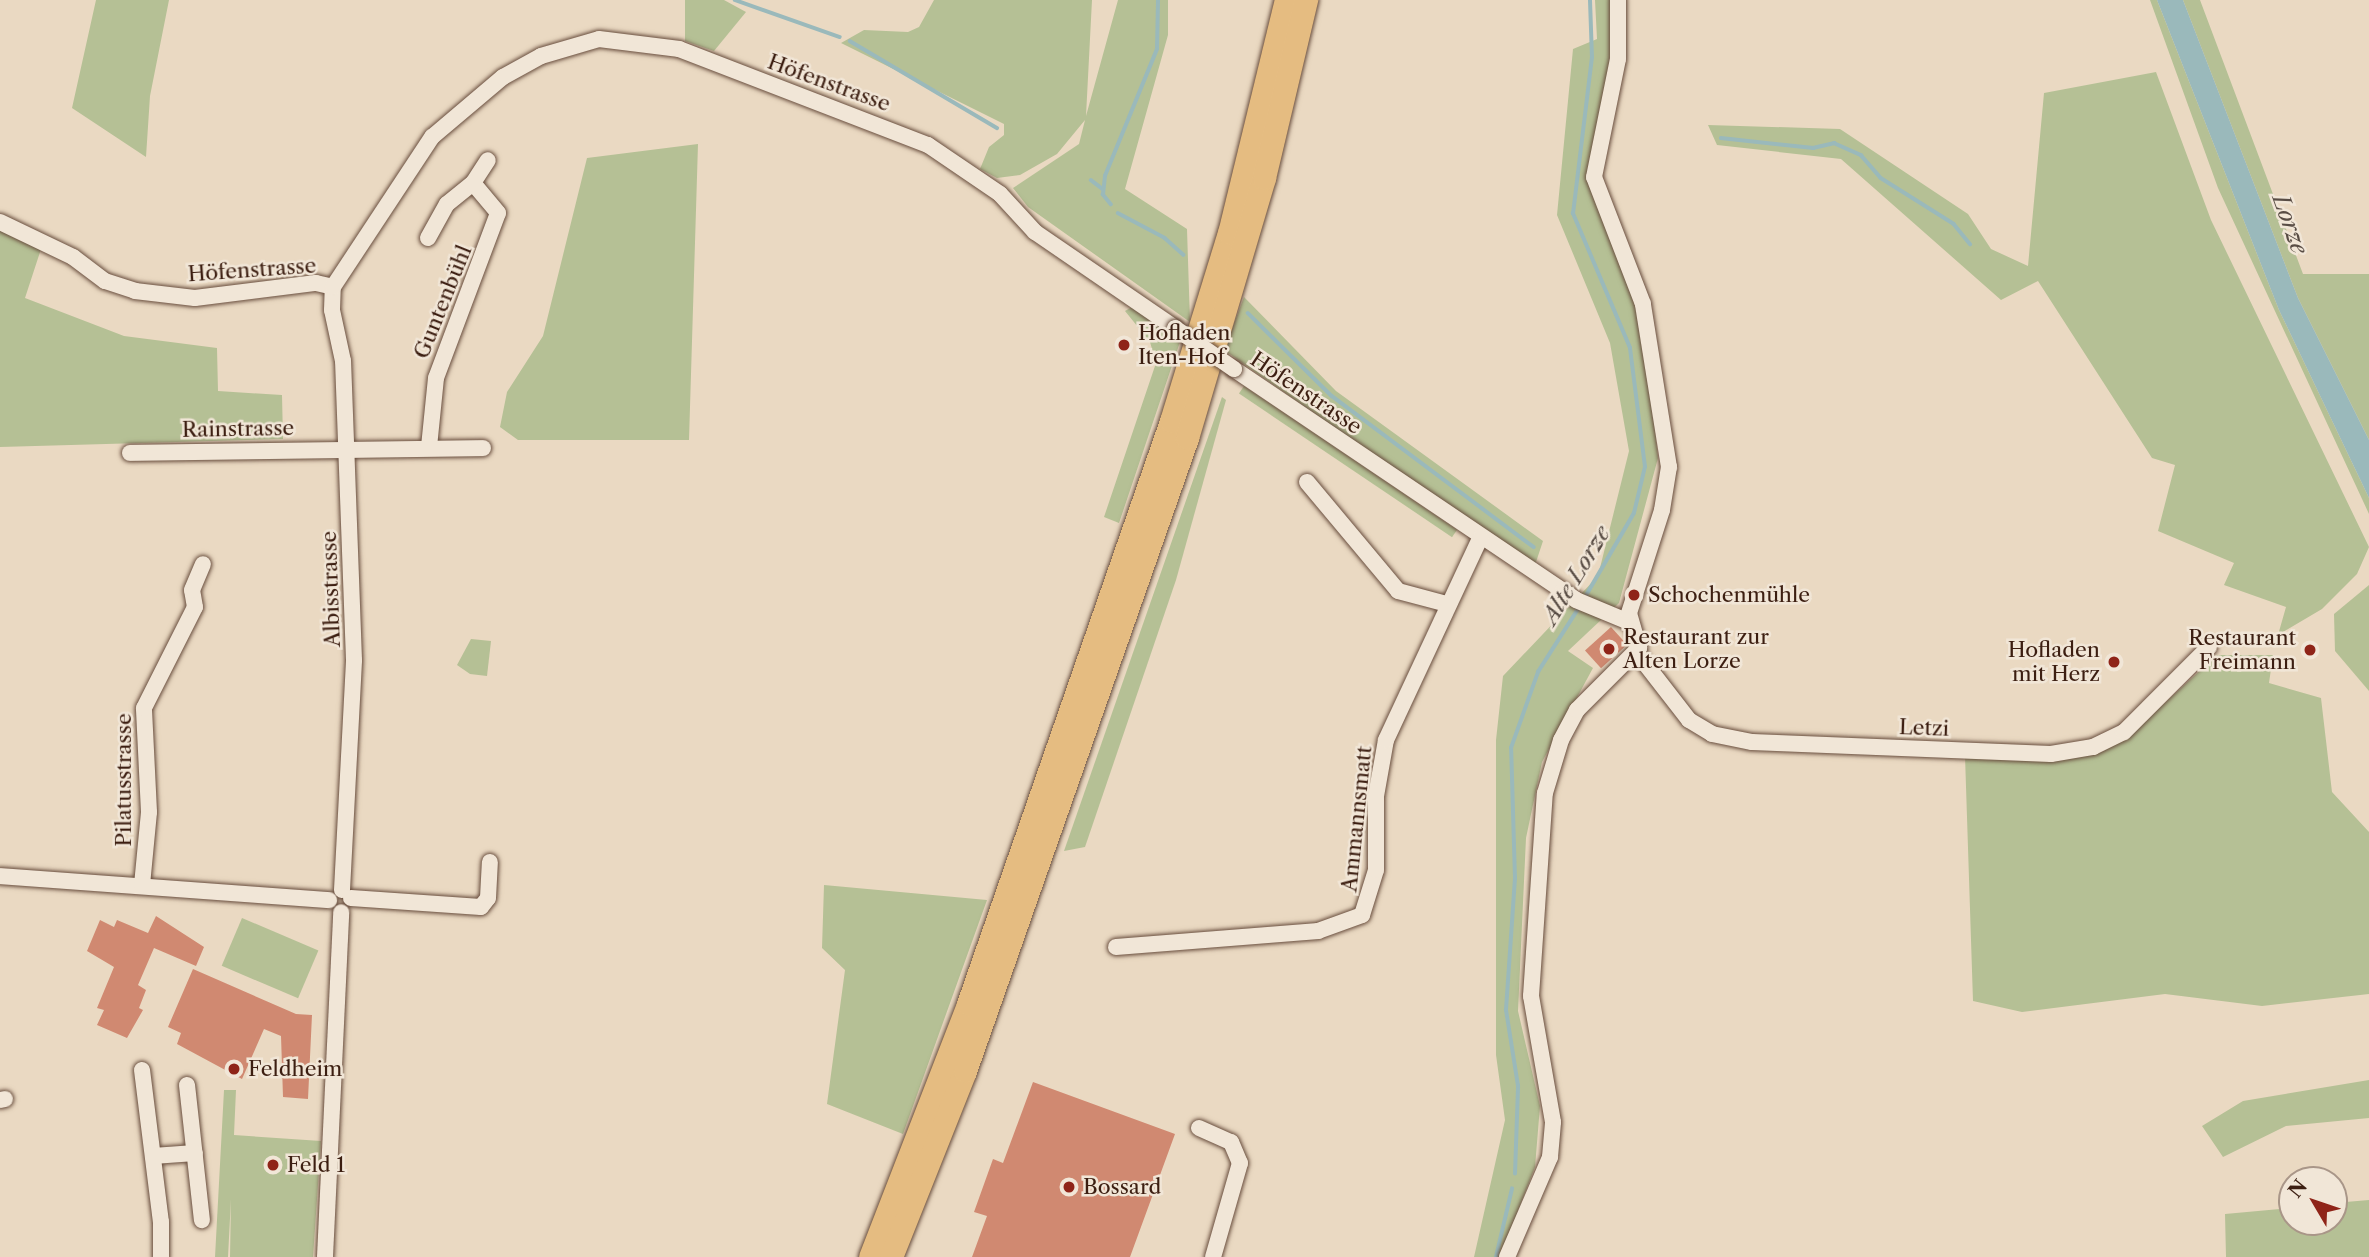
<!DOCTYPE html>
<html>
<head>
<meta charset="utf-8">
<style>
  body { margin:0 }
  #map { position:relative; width:2369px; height:1257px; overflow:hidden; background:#ead9c2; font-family:"Libre Caslon Text",serif }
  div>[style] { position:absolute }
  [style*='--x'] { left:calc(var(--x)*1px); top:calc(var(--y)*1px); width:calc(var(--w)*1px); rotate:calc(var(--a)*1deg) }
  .green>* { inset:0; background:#b5c095; transform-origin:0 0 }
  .water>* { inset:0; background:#9ab9bb }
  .stream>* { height:3.5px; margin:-1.75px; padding:0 1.75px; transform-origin:1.75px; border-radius:1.75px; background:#9ab9bb }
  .building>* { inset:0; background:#d08971; transform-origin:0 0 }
  .roads { filter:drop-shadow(0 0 2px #684d3d) drop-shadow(0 0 2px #684d3d) }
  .minor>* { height:16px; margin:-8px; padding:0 8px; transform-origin:8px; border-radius:8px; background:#f1e6d7 }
  .highway>* { height:23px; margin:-11.5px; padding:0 11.5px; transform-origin:11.5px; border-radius:11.5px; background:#e5bc81 }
  .bridges { filter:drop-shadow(0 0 2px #684d3d) drop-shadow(0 0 2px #684d3d) }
  .minor-bridge>* { height:16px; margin:-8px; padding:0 8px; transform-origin:8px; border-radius:8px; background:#f1e6d7 }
  .dots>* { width:19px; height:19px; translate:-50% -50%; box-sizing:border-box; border:4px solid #f1e6d7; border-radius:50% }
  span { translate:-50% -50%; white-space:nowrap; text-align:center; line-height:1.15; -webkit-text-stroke:5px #f1e6d7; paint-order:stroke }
  .street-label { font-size:21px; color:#3c1e11 }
  .poi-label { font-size:21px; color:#3c1e11 }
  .left { translate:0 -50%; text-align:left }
  .right { translate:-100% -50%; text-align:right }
  .water-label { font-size:23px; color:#584c44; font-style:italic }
  .north { position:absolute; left:2278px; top:1166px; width:70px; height:70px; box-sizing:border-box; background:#f1e6d7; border:2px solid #a99688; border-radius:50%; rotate:309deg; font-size:19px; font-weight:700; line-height:28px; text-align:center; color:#3c1e11 }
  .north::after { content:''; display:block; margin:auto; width:24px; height:32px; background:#8f2418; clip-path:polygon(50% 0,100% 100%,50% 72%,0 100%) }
</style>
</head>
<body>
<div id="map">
  <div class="green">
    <i style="clip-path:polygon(96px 0,169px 0,150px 96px,146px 157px,72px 108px)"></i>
    <i style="clip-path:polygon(685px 0,724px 0,746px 12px,714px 51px,685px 41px)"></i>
    <i style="clip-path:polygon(934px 0,1092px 0,1086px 116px,1118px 0,1168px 0,1168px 35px,1125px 189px,1187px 229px,1190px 322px,1028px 207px,1013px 188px,1079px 144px,1085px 120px,1057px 154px,1020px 175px,997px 178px,980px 169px,989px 147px,1004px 135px,1004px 124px,841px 43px,864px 30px,908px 32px,919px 27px)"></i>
    <i style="clip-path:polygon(1595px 0,1612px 0,1614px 14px,1603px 122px,1588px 176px,1643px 320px,1658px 458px,1619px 603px,1568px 651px,1593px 668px,1542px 762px,1526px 838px,1518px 1011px,1540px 1106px,1535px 1167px,1500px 1257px,1474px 1257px,1505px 1120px,1496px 1055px,1496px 740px,1503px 676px,1598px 576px,1629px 451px,1610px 343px,1557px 215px,1573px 49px,1597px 39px)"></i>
    <i style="clip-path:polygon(2150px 0,2157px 0,2279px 310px,2369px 498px,2369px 514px,2218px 188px)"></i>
    <i style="clip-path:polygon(2183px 0,2200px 0,2303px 274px,2369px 274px,2369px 440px,2298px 298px)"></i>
    <i style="clip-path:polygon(2156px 72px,2211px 220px,2369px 547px,2357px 574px,2322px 609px,2278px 635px,2286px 607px,2224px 585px,2234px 563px,2158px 531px,2175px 465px,2152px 458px,2038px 281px,2001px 300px,1841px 159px,1717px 145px,1708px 125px,1840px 129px,1968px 214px,1991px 249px,2028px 266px,2044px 93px)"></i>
    <i style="clip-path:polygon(698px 144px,689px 440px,518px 440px,500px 427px,507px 392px,543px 336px,587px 158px)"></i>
    <i style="clip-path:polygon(0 224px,42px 246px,25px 298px,124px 336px,217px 348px,218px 391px,282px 395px,283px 439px,0 447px)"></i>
    <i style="clip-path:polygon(1244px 297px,1336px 391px,1543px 541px,1534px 568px,1224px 350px)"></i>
    <i style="clip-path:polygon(1132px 307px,1180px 342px,1119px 523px,1104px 517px,1156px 363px,1150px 342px,1125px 311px)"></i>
    <i style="left:1244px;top:386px;width:257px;height:9px;rotate:34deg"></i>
    <i style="clip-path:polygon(1222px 397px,1226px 400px,1176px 580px,1085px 847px,1064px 851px)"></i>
    <i style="clip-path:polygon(2369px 585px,2369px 691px,2335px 651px,2334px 614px)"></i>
    <i style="clip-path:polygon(471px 639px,491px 641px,487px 676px,470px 674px,457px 665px)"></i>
    <i style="clip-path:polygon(2217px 655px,2273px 655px,2269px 683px,2321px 698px,2332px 792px,2369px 832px,2369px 994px,2262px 1006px,2165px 994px,2022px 1012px,1973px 1001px,1965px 756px,2052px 761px,2131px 734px)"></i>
    <i style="clip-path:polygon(824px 885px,987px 900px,903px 1134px,827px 1104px,845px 970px,822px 948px)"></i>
    <i style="left:242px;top:918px;width:83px;height:52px;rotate:23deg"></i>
    <i style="clip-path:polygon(2369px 1080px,2369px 1118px,2286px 1126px,2223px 1157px,2202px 1126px,2243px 1101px)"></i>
    <i style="clip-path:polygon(224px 1090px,236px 1090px,234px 1135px,321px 1141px,313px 1257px,230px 1257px,231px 1199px,228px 1257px,215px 1257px)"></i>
    <i style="clip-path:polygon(2369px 1200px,2369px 1257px,2226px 1257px,2225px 1214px,2292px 1208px,2292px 1222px,2334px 1222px,2334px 1203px)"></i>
  </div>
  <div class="water">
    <i style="clip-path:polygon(2157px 0,2183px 0,2298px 298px,2369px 440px,2369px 498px,2279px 310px)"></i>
  </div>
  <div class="stream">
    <i style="--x:735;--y:0;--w:111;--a:19.4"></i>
    <i style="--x:850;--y:41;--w:171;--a:30.6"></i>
    <i style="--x:1721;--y:138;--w:93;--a:6.2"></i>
    <i style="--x:1813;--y:148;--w:22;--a:-13"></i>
    <i style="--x:1834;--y:143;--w:30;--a:24"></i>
    <i style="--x:1861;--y:155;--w:30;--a:49"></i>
    <i style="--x:1881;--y:178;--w:86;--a:32.2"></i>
    <i style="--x:1954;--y:224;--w:26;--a:51"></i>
    <i style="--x:1091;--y:180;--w:15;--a:37"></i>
    <i style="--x:1111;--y:205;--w:13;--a:-129"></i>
    <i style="--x:1103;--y:195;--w:19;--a:-84"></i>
    <i style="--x:1105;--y:176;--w:137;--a:-67.7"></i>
    <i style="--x:1157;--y:49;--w:49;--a:-88.8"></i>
    <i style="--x:1118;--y:213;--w:53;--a:28"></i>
    <i style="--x:1165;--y:238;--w:25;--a:42"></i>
    <i style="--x:1248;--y:313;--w:118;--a:44.7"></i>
    <i style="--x:1332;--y:396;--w:252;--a:36.8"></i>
    <i style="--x:1584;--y:599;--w:99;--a:-59.8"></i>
    <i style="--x:1634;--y:513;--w:47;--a:-76.6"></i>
    <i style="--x:1645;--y:467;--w:120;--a:-97.2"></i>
    <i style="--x:1630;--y:348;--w:146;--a:-113"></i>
    <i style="--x:1573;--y:214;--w:157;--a:-83.1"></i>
    <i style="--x:1592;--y:58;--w:58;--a:-92"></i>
    <i style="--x:1515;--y:1174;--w:88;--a:-88"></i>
    <i style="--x:1518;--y:1086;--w:77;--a:-99"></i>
    <i style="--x:1506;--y:1010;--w:131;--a:-86.1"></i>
    <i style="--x:1515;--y:879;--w:131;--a:-91.7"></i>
    <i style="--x:1511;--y:748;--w:81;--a:-70.4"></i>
    <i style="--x:1538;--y:672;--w:78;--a:-57.5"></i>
    <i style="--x:1496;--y:1257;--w:70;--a:-76.8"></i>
  </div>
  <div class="building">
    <i style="left:1611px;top:627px;width:24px;height:35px;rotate:48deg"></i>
    <i style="clip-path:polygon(156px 916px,204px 947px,196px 966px,154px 948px,138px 985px,146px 990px,139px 1008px,143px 1010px,127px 1038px,97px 1025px,104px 1010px,97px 1008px,114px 967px,87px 951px,100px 920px,114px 927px,117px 920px,148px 933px)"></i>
    <i style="clip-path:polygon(193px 969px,296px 1014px,312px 1015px,308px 1099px,283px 1097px,281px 1036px,264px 1029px,242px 1079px,177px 1044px,181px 1033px,168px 1027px)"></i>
    <i style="clip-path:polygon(1033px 1082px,1175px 1134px,1130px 1257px,972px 1257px,987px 1216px,974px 1212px,993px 1159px,1003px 1163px)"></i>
  </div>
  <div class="roads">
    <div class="minor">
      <i style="--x:473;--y:183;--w:27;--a:-57"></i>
      <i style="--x:0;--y:222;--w:81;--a:25.6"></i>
      <i style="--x:73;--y:257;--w:40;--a:37"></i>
      <i style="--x:105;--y:281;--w:32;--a:18"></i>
      <i style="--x:135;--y:291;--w:60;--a:6.7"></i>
      <i style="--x:195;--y:298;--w:122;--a:-7.1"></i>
      <i style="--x:316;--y:283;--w:17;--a:13"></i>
      <i style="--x:428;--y:238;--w:39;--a:-61"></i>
      <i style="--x:447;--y:204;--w:33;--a:-39"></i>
      <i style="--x:473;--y:183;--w:39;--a:50"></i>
      <i style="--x:498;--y:213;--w:176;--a:110.6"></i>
      <i style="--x:436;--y:378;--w:69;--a:95.8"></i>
      <i style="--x:1234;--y:369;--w:413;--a:34"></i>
      <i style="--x:1576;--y:600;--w:57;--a:22.5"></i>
      <i style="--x:130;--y:453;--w:353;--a:-0.8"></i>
      <i style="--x:1307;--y:482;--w:142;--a:50.1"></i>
      <i style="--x:1398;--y:591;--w:51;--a:14.9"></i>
      <i style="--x:1637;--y:653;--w:85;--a:52.2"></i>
      <i style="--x:1689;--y:720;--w:27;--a:31"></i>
      <i style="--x:1712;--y:734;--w:41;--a:11.3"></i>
      <i style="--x:1752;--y:742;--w:299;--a:2.3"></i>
      <i style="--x:2051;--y:754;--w:43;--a:-9.5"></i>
      <i style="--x:2093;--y:747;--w:34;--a:-26"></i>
      <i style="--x:2124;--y:732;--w:120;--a:-45"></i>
      <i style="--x:0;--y:876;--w:330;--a:4.2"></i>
      <i style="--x:142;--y:885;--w:73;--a:-84.5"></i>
      <i style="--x:149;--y:812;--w:104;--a:-92.8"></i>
      <i style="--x:144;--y:708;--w:113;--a:-63.2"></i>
      <i style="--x:195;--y:607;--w:17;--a:-100"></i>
      <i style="--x:192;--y:590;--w:28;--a:-67"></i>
      <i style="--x:342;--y:890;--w:230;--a:-87"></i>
      <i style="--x:354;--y:660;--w:299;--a:-92.1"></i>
      <i style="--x:343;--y:361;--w:52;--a:-102.2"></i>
      <i style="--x:332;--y:310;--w:23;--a:-88"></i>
      <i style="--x:333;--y:287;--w:180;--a:-56.6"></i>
      <i style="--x:432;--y:137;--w:93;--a:-40.2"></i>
      <i style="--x:503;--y:77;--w:43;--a:-28.9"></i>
      <i style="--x:541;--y:56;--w:60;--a:-16.3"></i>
      <i style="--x:599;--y:39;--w:81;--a:7.1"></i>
      <i style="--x:679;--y:49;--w:267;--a:21.1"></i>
      <i style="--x:928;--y:145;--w:87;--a:34.2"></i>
      <i style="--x:1000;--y:194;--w:52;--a:47.4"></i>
      <i style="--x:1035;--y:232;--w:170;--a:34.4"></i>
      <i style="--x:351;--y:898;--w:130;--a:4"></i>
      <i style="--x:481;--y:907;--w:11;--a:-52"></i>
      <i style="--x:488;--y:898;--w:36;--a:-87"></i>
      <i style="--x:1116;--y:947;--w:203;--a:-4.5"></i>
      <i style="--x:1318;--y:931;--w:47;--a:-20"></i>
      <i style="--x:1362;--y:915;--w:47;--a:-72.7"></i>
      <i style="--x:1376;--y:870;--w:74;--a:-90"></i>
      <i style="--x:1376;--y:796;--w:57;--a:-79.9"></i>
      <i style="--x:1386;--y:740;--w:223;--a:-65"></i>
      <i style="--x:142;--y:1070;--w:153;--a:82.9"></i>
      <i style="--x:161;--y:1222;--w:35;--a:90"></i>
      <i style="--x:187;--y:1085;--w:136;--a:83.7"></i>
      <i style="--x:0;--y:1100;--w:5;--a:-11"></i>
      <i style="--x:1199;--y:1128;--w:35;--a:24"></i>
      <i style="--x:1231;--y:1142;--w:23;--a:67"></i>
      <i style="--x:1240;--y:1163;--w:98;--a:106"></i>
      <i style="--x:153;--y:1156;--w:42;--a:-4.1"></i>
      <i style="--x:325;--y:1257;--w:345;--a:-87.3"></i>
      <i style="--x:1507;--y:1257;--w:109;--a:-66.7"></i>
      <i style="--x:1550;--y:1157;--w:35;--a:-85"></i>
      <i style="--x:1553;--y:1122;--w:128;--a:-99.9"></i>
      <i style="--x:1531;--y:996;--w:203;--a:-86.1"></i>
      <i style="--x:1545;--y:793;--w:55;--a:-73.2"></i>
      <i style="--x:1561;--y:740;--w:34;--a:-62"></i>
      <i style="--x:1577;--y:710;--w:88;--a:-45"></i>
      <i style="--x:1639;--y:648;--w:36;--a:-106"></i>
      <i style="--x:1629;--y:613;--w:108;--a:-72.2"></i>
      <i style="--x:1662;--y:510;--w:44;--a:-80.8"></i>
      <i style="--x:1669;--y:467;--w:165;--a:-99.1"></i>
      <i style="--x:1643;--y:304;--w:136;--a:-111.1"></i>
      <i style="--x:1594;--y:177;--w:120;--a:-78.5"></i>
      <i style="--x:1618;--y:59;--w:59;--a:-90"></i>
    </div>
    <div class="highway">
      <i style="--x:870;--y:1257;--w:271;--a:-68.8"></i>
      <i style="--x:968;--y:1004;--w:617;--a:-70.8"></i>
      <i style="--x:1171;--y:421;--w:197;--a:-72.9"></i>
      <i style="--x:1229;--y:233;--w:240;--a:-76.3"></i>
      <i style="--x:891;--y:1257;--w:200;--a:-68.3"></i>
      <i style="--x:965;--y:1071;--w:671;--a:-70.67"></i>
      <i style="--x:1187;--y:438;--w:271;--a:-73.5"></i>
      <i style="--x:1264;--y:178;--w:183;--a:-76.7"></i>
    </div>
  </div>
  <div class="bridges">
    <div class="minor-bridge">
      <i style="--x:1175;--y:328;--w:72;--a:34.8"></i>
    </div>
  </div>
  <div class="dots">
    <i style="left:1124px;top:345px;background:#8f2418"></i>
    <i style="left:1634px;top:595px;background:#8f2418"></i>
    <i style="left:1609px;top:649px;background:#8f2418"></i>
    <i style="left:2310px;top:650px;background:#8f2418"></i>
    <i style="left:2114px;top:662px;background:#8f2418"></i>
    <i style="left:234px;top:1069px;background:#8f2418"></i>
    <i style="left:273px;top:1165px;background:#8f2418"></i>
    <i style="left:1069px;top:1187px;background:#8f2418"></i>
  </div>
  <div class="street-label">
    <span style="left:829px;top:83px;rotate:20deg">Höfenstrasse</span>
    <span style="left:252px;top:270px;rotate:-4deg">Höfenstrasse</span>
    <span style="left:443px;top:302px;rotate:-68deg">Guntenbühl</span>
    <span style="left:1306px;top:393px;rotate:34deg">Höfenstrasse</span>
    <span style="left:238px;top:429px;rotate:-1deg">Rainstrasse</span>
    <span style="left:331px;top:589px;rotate:-92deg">Albisstrasse</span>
    <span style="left:1924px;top:728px;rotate:2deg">Letzi</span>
    <span style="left:124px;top:780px;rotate:-90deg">Pilatusstrasse</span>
    <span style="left:1357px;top:819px;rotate:-84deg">Ammannsmatt</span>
  </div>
  <div class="poi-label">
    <span class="left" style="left:1138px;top:345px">Hofladen<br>Iten-Hof</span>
    <span class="left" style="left:1648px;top:595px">Schochenmühle</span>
    <span class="left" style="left:1623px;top:649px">Restaurant zur<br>Alten Lorze</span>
    <span class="right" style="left:2296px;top:650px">Restaurant<br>Freimann</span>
    <span class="right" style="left:2100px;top:662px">Hofladen<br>mit Herz</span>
    <span class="left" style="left:248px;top:1069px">Feldheim</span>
    <span class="left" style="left:287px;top:1165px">Feld 1</span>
    <span class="left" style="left:1083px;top:1187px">Bossard</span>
  </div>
  <div class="water-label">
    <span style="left:2290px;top:224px;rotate:70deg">Lorze</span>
    <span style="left:1576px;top:575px;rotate:-59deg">Alte Lorze</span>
  </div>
  <div class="north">N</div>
</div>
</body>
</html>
